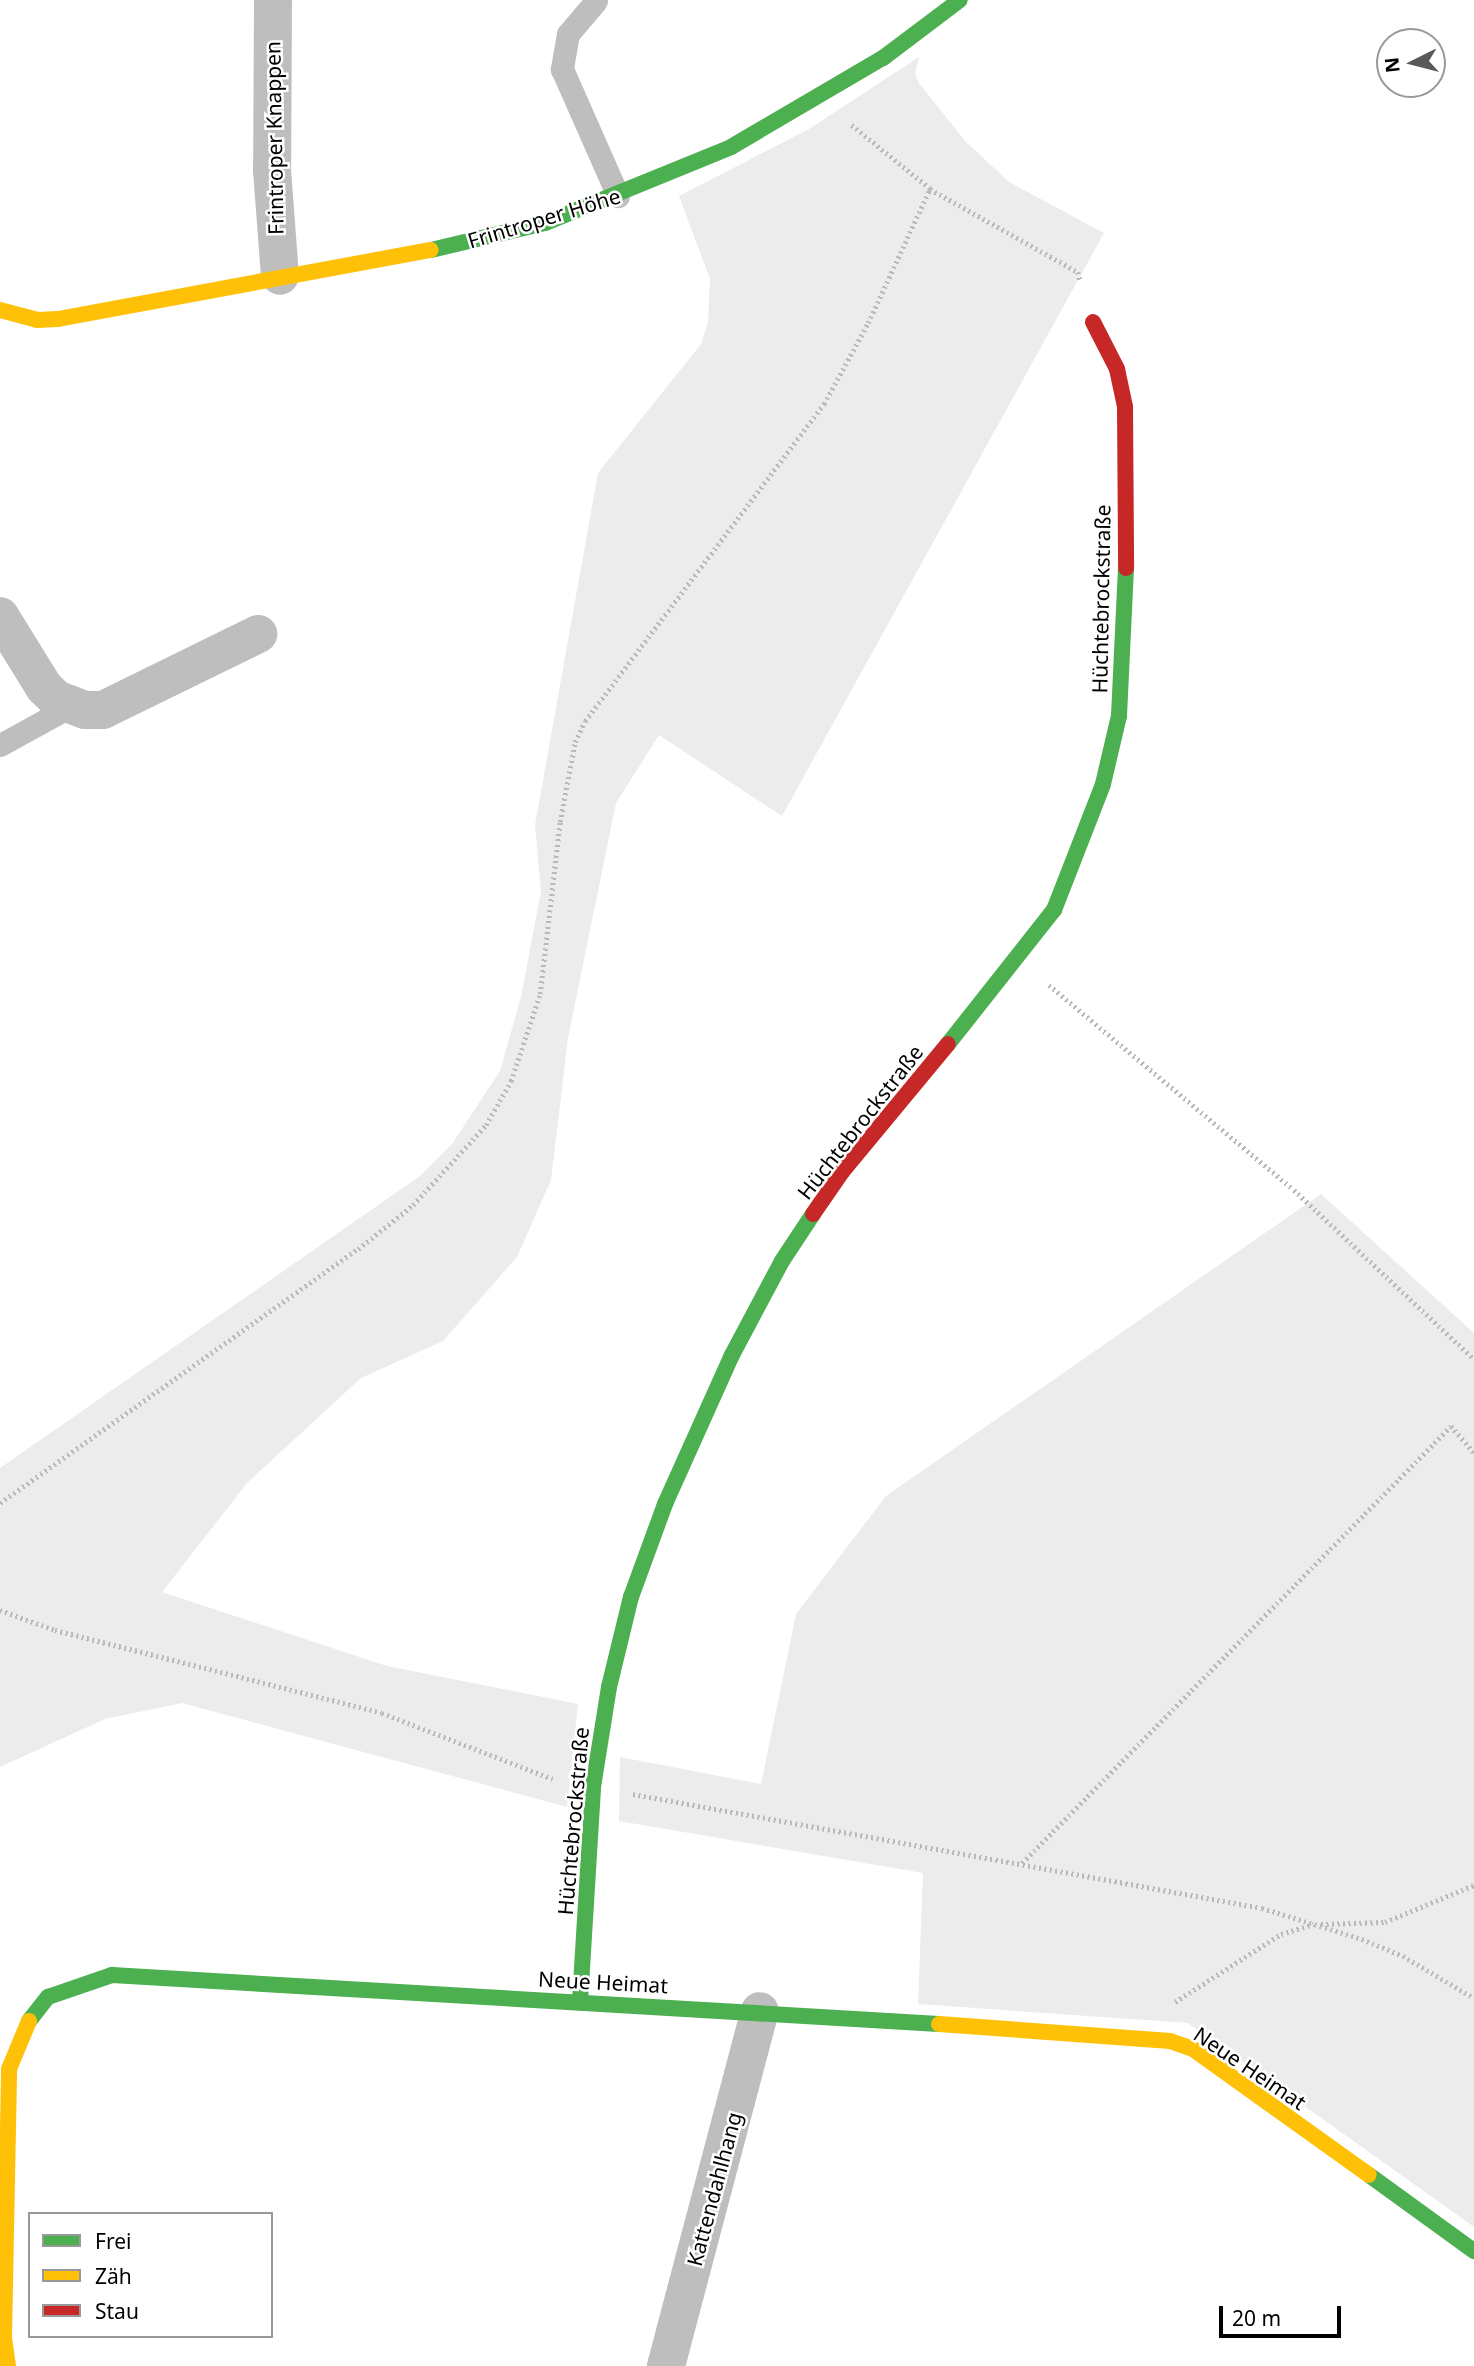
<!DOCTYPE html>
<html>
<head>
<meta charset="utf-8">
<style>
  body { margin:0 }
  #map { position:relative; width:1474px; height:2366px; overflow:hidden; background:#fff; font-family:"Noto Sans",sans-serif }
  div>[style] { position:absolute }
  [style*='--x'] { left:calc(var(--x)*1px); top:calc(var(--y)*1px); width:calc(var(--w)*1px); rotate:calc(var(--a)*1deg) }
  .green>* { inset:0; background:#ececec }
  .path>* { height:4.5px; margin-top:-2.25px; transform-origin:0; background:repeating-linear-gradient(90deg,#b9b9b9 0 2px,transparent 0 5.5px) }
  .lane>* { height:23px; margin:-11.5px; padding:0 11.5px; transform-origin:11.5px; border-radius:11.5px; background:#bebebe }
  .street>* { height:38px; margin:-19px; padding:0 19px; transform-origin:19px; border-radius:19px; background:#bebebe }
  .fast>* { height:16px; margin:-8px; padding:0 8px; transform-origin:8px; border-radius:8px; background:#4caf50 }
  .slow>* { height:16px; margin:-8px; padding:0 8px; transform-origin:8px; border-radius:8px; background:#ffc107 }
  .jam>* { height:16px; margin:-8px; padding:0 8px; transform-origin:8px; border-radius:8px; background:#c62828 }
  span { translate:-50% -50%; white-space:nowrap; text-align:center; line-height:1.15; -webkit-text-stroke:5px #fff; paint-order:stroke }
  .street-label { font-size:21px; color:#000 }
  .legend { position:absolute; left:28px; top:2212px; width:245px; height:126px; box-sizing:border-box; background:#fff; border:2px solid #999; margin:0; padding:9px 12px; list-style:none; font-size:21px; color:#000 }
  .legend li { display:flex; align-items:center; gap:14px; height:35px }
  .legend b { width:35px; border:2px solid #999 }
  .north { position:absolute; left:1376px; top:28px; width:70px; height:70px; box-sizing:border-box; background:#fff; border:2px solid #999; border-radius:50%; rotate:264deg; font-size:19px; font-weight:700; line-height:28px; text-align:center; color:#000 }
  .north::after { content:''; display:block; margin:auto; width:24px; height:32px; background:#595959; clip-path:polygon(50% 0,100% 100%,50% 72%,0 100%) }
  .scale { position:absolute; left:1219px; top:2306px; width:122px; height:32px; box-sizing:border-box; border:4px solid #000; border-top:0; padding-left:9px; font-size:21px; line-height:24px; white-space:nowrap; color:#000; -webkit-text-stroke:5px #fff; paint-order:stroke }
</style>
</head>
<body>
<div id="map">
  <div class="green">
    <i style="clip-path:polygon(919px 57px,915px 73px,919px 83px,965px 141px,1009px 182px,1104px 233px,782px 816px,659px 735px,616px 803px,568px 1038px,551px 1180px,517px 1257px,443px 1341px,361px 1378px,247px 1483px,162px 1592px,387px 1666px,578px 1704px,567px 1807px,182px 1703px,105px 1719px,0 1767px,0 1468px,420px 1176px,452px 1144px,500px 1071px,521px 997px,541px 891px,535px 825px,598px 473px,701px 344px,708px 322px,710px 279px,679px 196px,809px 129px)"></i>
    <i style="clip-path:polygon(1321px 1194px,1474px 1333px,1474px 2227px,1188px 2023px,918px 2004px,923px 1873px,619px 1821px,620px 1757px,761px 1784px,796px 1614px,886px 1496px)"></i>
  </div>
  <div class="path">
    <i style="--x:930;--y:189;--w:170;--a:29.3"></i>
    <i style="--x:1078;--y:272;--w:11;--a:75"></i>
    <i style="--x:1049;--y:985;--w:319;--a:39.9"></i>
    <i style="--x:1294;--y:1190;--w:247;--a:43.2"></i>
    <i style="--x:0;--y:1503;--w:439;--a:-35.4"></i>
    <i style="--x:358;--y:1249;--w:70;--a:-38.7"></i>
    <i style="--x:413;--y:1205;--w:108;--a:-47.6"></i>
    <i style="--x:486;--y:1125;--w:51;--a:-60.4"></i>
    <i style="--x:511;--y:1081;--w:92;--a:-71.6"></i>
    <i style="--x:540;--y:994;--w:173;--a:-83.4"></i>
    <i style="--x:560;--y:822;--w:81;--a:-79.4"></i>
    <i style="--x:575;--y:742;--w:23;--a:-65"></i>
    <i style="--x:585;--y:721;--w:397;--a:-53"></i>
    <i style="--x:824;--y:404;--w:92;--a:-61.5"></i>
    <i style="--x:868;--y:323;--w:148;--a:-65.2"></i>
    <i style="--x:930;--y:189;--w:102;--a:-141"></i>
    <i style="--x:0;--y:1610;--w:59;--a:20"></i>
    <i style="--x:55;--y:1630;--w:337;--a:14.2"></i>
    <i style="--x:382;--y:1713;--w:183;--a:21.1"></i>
    <i style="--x:633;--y:1794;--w:639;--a:10.27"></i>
    <i style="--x:1262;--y:1908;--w:105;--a:17.2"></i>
    <i style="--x:1362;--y:1939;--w:44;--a:22.5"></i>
    <i style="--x:1403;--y:1956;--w:82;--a:30.6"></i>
    <i style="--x:1022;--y:1863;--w:612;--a:-45.53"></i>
    <i style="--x:1451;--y:1426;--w:35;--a:49"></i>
    <i style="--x:1321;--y:1924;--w:64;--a:-1.8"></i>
    <i style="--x:1385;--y:1922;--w:96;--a:-22.6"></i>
    <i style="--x:1175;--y:2002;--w:126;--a:-32.7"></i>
    <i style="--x:1281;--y:1934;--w:34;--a:-17"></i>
  </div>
  <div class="lane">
    <i style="--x:596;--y:1;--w:43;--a:130.3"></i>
    <i style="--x:568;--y:34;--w:36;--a:100"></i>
    <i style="--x:562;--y:69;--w:139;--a:66.2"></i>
    <i style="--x:0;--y:745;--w:81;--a:-28.8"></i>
  </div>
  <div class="street">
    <i style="--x:273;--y:0;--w:170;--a:90.3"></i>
    <i style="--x:272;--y:170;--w:106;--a:85.7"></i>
    <i style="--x:0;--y:616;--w:84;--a:58.2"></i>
    <i style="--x:44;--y:687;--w:17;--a:45"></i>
    <i style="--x:56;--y:699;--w:31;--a:21"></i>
    <i style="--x:85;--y:710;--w:18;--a:0"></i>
    <i style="--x:103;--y:710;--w:173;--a:-26.1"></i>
    <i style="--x:666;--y:2366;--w:367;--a:-75.2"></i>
  </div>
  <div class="fast">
    <i style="--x:431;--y:250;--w:117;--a:-13.3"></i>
    <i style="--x:545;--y:223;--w:201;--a:-22.2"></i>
    <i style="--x:731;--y:147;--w:176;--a:-30.4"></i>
    <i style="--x:883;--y:58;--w:96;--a:-37"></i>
    <i style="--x:948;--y:1044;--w:171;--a:-51.7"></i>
    <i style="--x:1054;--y:910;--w:135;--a:-68.7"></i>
    <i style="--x:1103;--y:784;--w:70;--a:-76.8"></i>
    <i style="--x:1119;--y:716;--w:148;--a:-87.3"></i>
    <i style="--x:580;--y:2001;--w:214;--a:-86.5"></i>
    <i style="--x:593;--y:1787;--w:101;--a:-80.9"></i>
    <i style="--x:609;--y:1687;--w:93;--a:-76.3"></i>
    <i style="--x:631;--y:1597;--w:99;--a:-69.9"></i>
    <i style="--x:665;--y:1504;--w:163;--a:-65.8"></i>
    <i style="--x:732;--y:1355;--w:106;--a:-62"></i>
    <i style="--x:782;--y:1261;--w:56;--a:-56.6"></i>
    <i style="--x:29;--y:2021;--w:31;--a:-52"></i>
    <i style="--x:48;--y:1997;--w:68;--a:-19"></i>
    <i style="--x:112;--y:1975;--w:828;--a:3.39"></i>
    <i style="--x:1369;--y:2175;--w:130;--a:35.9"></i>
  </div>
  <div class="slow">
    <i style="--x:0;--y:310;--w:38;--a:15"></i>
    <i style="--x:37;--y:320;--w:21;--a:-3"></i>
    <i style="--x:58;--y:319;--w:379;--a:-10.5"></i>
    <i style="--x:939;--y:2024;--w:232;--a:4.2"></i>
    <i style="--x:1170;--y:2041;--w:24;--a:19"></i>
    <i style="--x:1193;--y:2049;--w:216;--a:35.6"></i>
    <i style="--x:8;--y:2366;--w:30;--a:-98"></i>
    <i style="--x:4;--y:2336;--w:267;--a:-88.9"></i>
    <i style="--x:9;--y:2069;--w:52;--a:-67.4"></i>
  </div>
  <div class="jam">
    <i style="--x:1093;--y:322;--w:53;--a:62.9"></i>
    <i style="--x:1117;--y:369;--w:39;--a:78"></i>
    <i style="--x:1125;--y:407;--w:161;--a:89.6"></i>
    <i style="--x:813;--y:1214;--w:51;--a:-55.4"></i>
    <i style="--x:842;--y:1172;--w:166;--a:-50.4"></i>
  </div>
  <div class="street-label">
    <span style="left:274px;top:138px;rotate:-91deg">Frintroper Knappen</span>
    <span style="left:544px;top:218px;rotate:-17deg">Frintroper Höhe</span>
    <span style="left:1101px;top:599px;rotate:-89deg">Hüchtebrockstraße</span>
    <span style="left:860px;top:1122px;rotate:-52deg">Hüchtebrockstraße</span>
    <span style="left:573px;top:1821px;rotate:-85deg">Hüchtebrockstraße</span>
    <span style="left:603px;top:1982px;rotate:3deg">Neue Heimat</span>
    <span style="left:1250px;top:2068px;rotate:34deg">Neue Heimat</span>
    <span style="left:714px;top:2189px;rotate:-75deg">Kattendahlhang</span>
  </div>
  <ul class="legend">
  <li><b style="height:9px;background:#4caf50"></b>Frei</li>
  <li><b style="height:9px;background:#ffc107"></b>Zäh</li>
  <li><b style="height:9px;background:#c62828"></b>Stau</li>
  </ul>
  <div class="north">N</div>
  <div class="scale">20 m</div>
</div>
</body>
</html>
